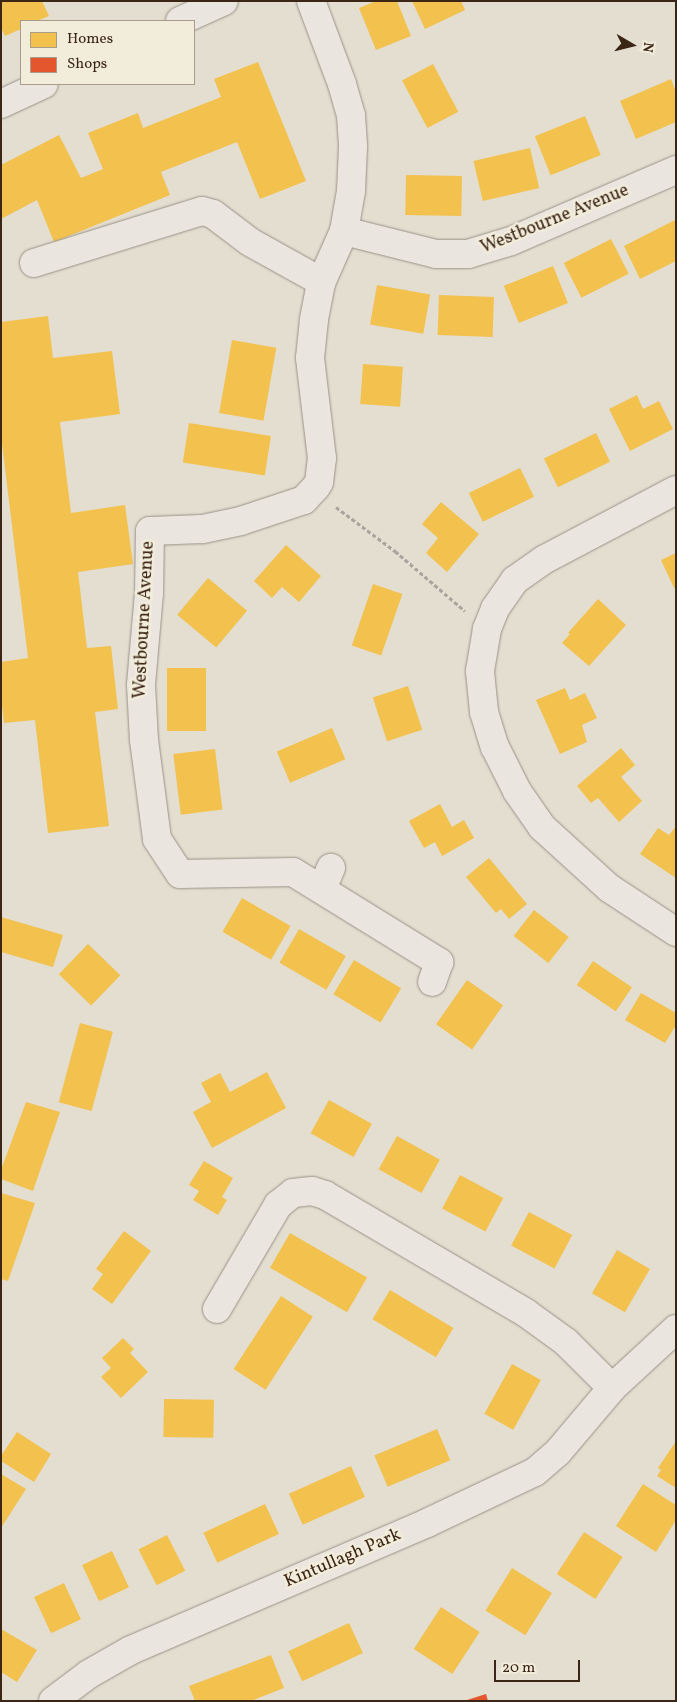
<!DOCTYPE html>
<html>
<head>
<meta charset="utf-8">
<style>
  body { margin:0 }
  #map { position:relative; width:677px; height:1702px; overflow:hidden; background:#e3ded0; font-family:Vollkorn,serif }
  div>[style] { position:absolute }
  [style*='--x'] { left:calc(var(--x)*1px); top:calc(var(--y)*1px); width:calc(var(--w)*1px); rotate:calc(var(--a)*1deg) }
  .homes>* { inset:0; background:#f2c14e; transform-origin:0 0 }
  .shops>* { inset:0; background:#e4572e }
  .path>* { height:3px; margin-top:-1.5px; transform-origin:0; background:repeating-linear-gradient(90deg,#a9a59e 0 4px,transparent 0 6.5px) }
  .roads { filter:drop-shadow(0 0 1px #989288) drop-shadow(0 0 1px #989288) }
  .minor>* { height:28px; margin:-14px; padding:0 14px; transform-origin:14px; border-radius:14px; background:#eae6df }
  span { translate:-50% -50%; white-space:nowrap; text-align:center; line-height:1.15; -webkit-text-stroke:5px #f2ecdb; paint-order:stroke }
  .street-label { font-size:18px; color:#3b2514 }
  .frame { position:absolute; inset:0; border:2px solid #3b2514; pointer-events:none }
  .legend { position:absolute; left:20px; top:20px; width:175px; height:65px; box-sizing:border-box; background:#f2ecdb; border:1px solid #a99c8b; margin:0; padding:6px 9px; list-style:none; font-size:15px; color:#3b2514 }
  .legend li { display:flex; align-items:center; gap:10px; height:25px }
  .legend b { width:25px; border:1px solid #a99c8b }
  .north { position:absolute; left:607px; top:20px; width:50px; height:50px; -webkit-text-stroke:4px #f2ecdb; paint-order:stroke; rotate:98deg; font-size:14px; font-weight:700; line-height:20px; text-align:center; color:#3b2514 }
  .north::after { content:''; display:block; margin:auto; width:18px; height:22px; background:#3b2514; clip-path:polygon(50% 0,100% 100%,50% 72%,0 100%) }
  .scale { position:absolute; left:494px; top:1660px; width:86px; height:22px; box-sizing:border-box; border:2px solid #3b2514; border-top:0; padding-left:6px; font-size:15px; line-height:18px; white-space:nowrap; color:#3b2514; -webkit-text-stroke:4px #f2ecdb; paint-order:stroke }
</style>
</head>
<body>
<div id="map">
  <div class="homes">
    <i style="clip-path:polygon(1px 1px,42px 1px,49px 16px,37px 21px,21px 21px,21px 29px,5px 36px,1px 28px)"></i>
    <i style="clip-path:polygon(376px 1px,397px 1px,411px 36px,376px 50px,359px 8px)"></i>
    <i style="clip-path:polygon(412px 1px,461px 1px,465px 10px,425px 29px)"></i>
    <i style="clip-path:polygon(258px 62px,306px 181px,260px 199px,237px 142px,161px 172px,170px 195px,54px 242px,37px 200px,1px 219px,1px 165px,59px 135px,81px 178px,103px 169px,88px 133px,138px 113px,143px 128px,221px 97px,214px 79px)"></i>
    <i style="left:433px;top:64px;width:54px;height:35px;rotate:62deg"></i>
    <i style="clip-path:polygon(671px 79px,676px 92px,676px 122px,636px 139px,620px 101px)"></i>
    <i style="left:585px;top:116px;width:42px;height:54px;rotate:68deg"></i>
    <i style="left:530px;top:148px;width:41px;height:58px;rotate:77deg"></i>
    <i style="left:406px;top:175px;width:56px;height:40px;rotate:1deg"></i>
    <i style="clip-path:polygon(675px 220px,676px 261px,640px 279px,624px 246px)"></i>
    <i style="left:611px;top:239px;width:39px;height:53px;rotate:63deg"></i>
    <i style="left:553px;top:266px;width:40px;height:53px;rotate:68deg"></i>
    <i style="left:377px;top:285px;width:54px;height:40px;rotate:10deg"></i>
    <i style="left:439px;top:295px;width:55px;height:40px;rotate:2deg"></i>
    <i style="clip-path:polygon(48px 316px,53px 358px,112px 351px,120px 414px,60px 422px,71px 513px,125px 505px,133px 564px,78px 572px,87px 648px,111px 646px,118px 709px,95px 712px,109px 826px,48px 833px,35px 720px,4px 723px,1px 695px,1px 662px,28px 658px,1px 435px,1px 322px)"></i>
    <i style="left:232px;top:340px;width:45px;height:74px;rotate:10deg"></i>
    <i style="left:363px;top:364px;width:40px;height:40px;rotate:4deg"></i>
    <i style="clip-path:polygon(637px 395px,643px 409px,659px 401px,673px 429px,630px 451px,609px 409px)"></i>
    <i style="left:189px;top:423px;width:83px;height:40px;rotate:9deg"></i>
    <i style="left:596px;top:433px;width:32px;height:58px;rotate:64deg"></i>
    <i style="left:520px;top:468px;width:32px;height:57px;rotate:64deg"></i>
    <i style="clip-path:polygon(441px 502px,479px 534px,447px 572px,426px 553px,438px 538px,422px 524px)"></i>
    <i style="clip-path:polygon(286px 545px,321px 576px,299px 602px,282px 587px,272px 598px,254px 581px)"></i>
    <i style="clip-path:polygon(676px 553px,676px 587px,674px 588px,661px 560px)"></i>
    <i style="left:208px;top:578px;width:51px;height:48px;rotate:40deg"></i>
    <i style="left:373px;top:584px;width:31px;height:65px;rotate:19deg"></i>
    <i style="clip-path:polygon(598px 599px,626px 625px,589px 666px,562px 643px,570px 634px,568px 633px)"></i>
    <i style="left:167px;top:668px;width:39px;height:63px"></i>
    <i style="left:408px;top:686px;width:46px;height:37px;rotate:72deg"></i>
    <i style="clip-path:polygon(565px 688px,570px 700px,585px 693px,597px 718px,582px 725px,587px 742px,560px 754px,536px 700px)"></i>
    <i style="left:332px;top:728px;width:34px;height:60px;rotate:67deg"></i>
    <i style="clip-path:polygon(621px 748px,635px 765px,621px 777px,642px 801px,619px 822px,598px 798px,591px 803px,577px 786px)"></i>
    <i style="left:215px;top:749px;width:61px;height:42px;rotate:83deg"></i>
    <i style="clip-path:polygon(440px 804px,452px 827px,464px 820px,474px 838px,442px 856px,435px 842px,424px 848px,409px 821px)"></i>
    <i style="clip-path:polygon(676px 826px,676px 878px,640px 854px,658px 828px,669px 835px)"></i>
    <i style="clip-path:polygon(489px 858px,527px 904px,509px 919px,501px 909px,496px 913px,466px 877px)"></i>
    <i style="left:242px;top:898px;width:56px;height:39px;rotate:30deg"></i>
    <i style="left:534px;top:910px;width:44px;height:33px;rotate:38deg"></i>
    <i style="clip-path:polygon(1px 917px,63px 935px,53px 967px,1px 952px)"></i>
    <i style="left:299px;top:929px;width:54px;height:39px;rotate:30deg"></i>
    <i style="left:88px;top:944px;width:45px;height:42px;rotate:44deg"></i>
    <i style="left:354px;top:960px;width:55px;height:40px;rotate:31deg"></i>
    <i style="left:593px;top:961px;width:47px;height:29px;rotate:34deg"></i>
    <i style="left:467px;top:980px;width:44px;height:54px;rotate:35deg"></i>
    <i style="clip-path:polygon(641px 993px,676px 1013px,676px 1025px,665px 1043px,625px 1020px)"></i>
    <i style="left:80px;top:1023px;width:34px;height:82px;rotate:15deg"></i>
    <i style="clip-path:polygon(267px 1072px,286px 1108px,212px 1148px,193px 1112px,211px 1102px,201px 1083px,220px 1073px,230px 1092px)"></i>
    <i style="left:329px;top:1100px;width:49px;height:38px;rotate:29deg"></i>
    <i style="clip-path:polygon(26px 1102px,60px 1112px,33px 1191px,1px 1179px,1px 1170px)"></i>
    <i style="left:397px;top:1136px;width:49px;height:38px;rotate:29deg"></i>
    <i style="clip-path:polygon(204px 1161px,233px 1178px,222px 1197px,227px 1200px,218px 1215px,193px 1200px,199px 1191px,189px 1185px)"></i>
    <i style="left:460px;top:1175px;width:49px;height:38px;rotate:28deg"></i>
    <i style="clip-path:polygon(1px 1193px,35px 1203px,8px 1281px,1px 1279px)"></i>
    <i style="left:529px;top:1212px;width:49px;height:38px;rotate:28deg"></i>
    <i style="clip-path:polygon(124px 1231px,151px 1251px,112px 1304px,92px 1289px,103px 1274px,96px 1269px)"></i>
    <i style="left:290px;top:1233px;width:89px;height:40px;rotate:30deg"></i>
    <i style="left:617px;top:1250px;width:38px;height:50px;rotate:30deg"></i>
    <i style="left:390px;top:1290px;width:74px;height:34px;rotate:31deg"></i>
    <i style="left:281px;top:1296px;width:38px;height:87px;rotate:33deg"></i>
    <i style="clip-path:polygon(123px 1338px,134px 1349px,130px 1353px,148px 1372px,121px 1398px,101px 1377px,111px 1368px,102px 1358px)"></i>
    <i style="left:512px;top:1364px;width:33px;height:57px;rotate:29deg"></i>
    <i style="left:164px;top:1399px;width:50px;height:38px;rotate:1deg"></i>
    <i style="left:437px;top:1429px;width:34px;height:68px;rotate:67deg"></i>
    <i style="clip-path:polygon(17px 1432px,51px 1454px,34px 1482px,1px 1461px,1px 1456px)"></i>
    <i style="clip-path:polygon(676px 1441px,676px 1488px,657px 1476px,661px 1470px,658px 1468px)"></i>
    <i style="left:351px;top:1466px;width:34px;height:68px;rotate:66deg"></i>
    <i style="clip-path:polygon(1px 1474px,26px 1489px,1px 1528px)"></i>
    <i style="clip-path:polygon(643px 1484px,676px 1505px,676px 1520px,656px 1552px,616px 1526px)"></i>
    <i style="left:265px;top:1504px;width:33px;height:68px;rotate:65deg"></i>
    <i style="left:584px;top:1532px;width:46px;height:50px;rotate:33deg"></i>
    <i style="left:167px;top:1535px;width:40px;height:32px;rotate:63deg"></i>
    <i style="left:112px;top:1551px;width:40px;height:33px;rotate:65deg"></i>
    <i style="left:512px;top:1568px;width:47px;height:50px;rotate:32deg"></i>
    <i style="left:64px;top:1583px;width:40px;height:33px;rotate:65deg"></i>
    <i style="left:441px;top:1607px;width:46px;height:50px;rotate:33deg"></i>
    <i style="left:349px;top:1623px;width:33px;height:67px;rotate:65deg"></i>
    <i style="clip-path:polygon(1px 1629px,37px 1650px,17px 1682px,1px 1672px)"></i>
    <i style="clip-path:polygon(271px 1655px,284px 1688px,251px 1701px,195px 1701px,189px 1686px)"></i>
  </div>
  <div class="shops">
    <i style="clip-path:polygon(486px 1694px,488px 1701px,467px 1701px,467px 1700px)"></i>
  </div>
  <div class="path">
    <i style="--x:336;--y:507;--w:74;--a:36.7"></i>
    <i style="--x:395;--y:551;--w:92;--a:40.6"></i>
  </div>
  <div class="roads">
    <div class="minor">
      <i style="--x:311;--y:1;--w:89;--a:69.5"></i>
      <i style="--x:342;--y:84;--w:33;--a:74"></i>
      <i style="--x:351;--y:116;--w:31;--a:86"></i>
      <i style="--x:353;--y:147;--w:44;--a:92.6"></i>
      <i style="--x:351;--y:191;--w:41;--a:99.9"></i>
      <i style="--x:344;--y:231;--w:95;--a:14"></i>
      <i style="--x:436;--y:254;--w:32;--a:0"></i>
      <i style="--x:468;--y:254;--w:45;--a:-16.8"></i>
      <i style="--x:511;--y:241;--w:180;--a:-23.3"></i>
      <i style="--x:180;--y:21;--w:48;--a:-24.4"></i>
      <i style="--x:1;--y:104;--w:47;--a:-24.9"></i>
      <i style="--x:344;--y:231;--w:57;--a:113.9"></i>
      <i style="--x:321;--y:283;--w:38;--a:101"></i>
      <i style="--x:314;--y:320;--w:38;--a:96"></i>
      <i style="--x:310;--y:358;--w:101;--a:83.2"></i>
      <i style="--x:322;--y:458;--w:24;--a:97"></i>
      <i style="--x:319;--y:482;--w:6;--a:121"></i>
      <i style="--x:316;--y:487;--w:18;--a:133"></i>
      <i style="--x:304;--y:500;--w:66;--a:161.6"></i>
      <i style="--x:241;--y:521;--w:40;--a:168"></i>
      <i style="--x:202;--y:529;--w:52;--a:177.8"></i>
      <i style="--x:150;--y:531;--w:62;--a:90.9"></i>
      <i style="--x:149;--y:593;--w:92;--a:95"></i>
      <i style="--x:141;--y:685;--w:55;--a:86.9"></i>
      <i style="--x:144;--y:740;--w:100;--a:82.5"></i>
      <i style="--x:157;--y:839;--w:42;--a:56.7"></i>
      <i style="--x:180;--y:874;--w:113;--a:-1"></i>
      <i style="--x:293;--y:872;--w:172;--a:31.7"></i>
      <i style="--x:439;--y:962;--w:21;--a:109"></i>
      <i style="--x:34;--y:263;--w:176;--a:-17.2"></i>
      <i style="--x:202;--y:211;--w:11;--a:15"></i>
      <i style="--x:213;--y:214;--w:46;--a:37.1"></i>
      <i style="--x:250;--y:242;--w:82;--a:29.1"></i>
      <i style="--x:676;--y:490;--w:148;--a:152.2"></i>
      <i style="--x:545;--y:559;--w:37;--a:145"></i>
      <i style="--x:515;--y:580;--w:35;--a:125"></i>
      <i style="--x:495;--y:609;--w:22;--a:112"></i>
      <i style="--x:487;--y:629;--w:43;--a:99.5"></i>
      <i style="--x:480;--y:671;--w:41;--a:84.4"></i>
      <i style="--x:484;--y:712;--w:37;--a:73"></i>
      <i style="--x:495;--y:747;--w:49;--a:63.4"></i>
      <i style="--x:517;--y:791;--w:44;--a:55.2"></i>
      <i style="--x:542;--y:827;--w:91;--a:42.3"></i>
      <i style="--x:609;--y:888;--w:80;--a:33.3"></i>
      <i style="--x:322;--y:889;--w:23;--a:-67"></i>
      <i style="--x:217;--y:1309;--w:121;--a:-59.6"></i>
      <i style="--x:278;--y:1205;--w:19;--a:-39"></i>
      <i style="--x:293;--y:1193;--w:19;--a:-6"></i>
      <i style="--x:312;--y:1191;--w:14;--a:17"></i>
      <i style="--x:325;--y:1195;--w:233;--a:30.4"></i>
      <i style="--x:526;--y:1313;--w:49;--a:35.9"></i>
      <i style="--x:566;--y:1342;--w:65;--a:45"></i>
      <i style="--x:53;--y:1701;--w:45;--a:-36.9"></i>
      <i style="--x:89;--y:1674;--w:48;--a:-29.7"></i>
      <i style="--x:131;--y:1650;--w:322;--a:-23.2"></i>
      <i style="--x:427;--y:1523;--w:119;--a:-25.3"></i>
      <i style="--x:535;--y:1472;--w:30;--a:-41"></i>
      <i style="--x:558;--y:1452;--w:84;--a:-49.8"></i>
      <i style="--x:612;--y:1388;--w:87;--a:-42.7"></i>
    </div>
  </div>
  <div class="street-label">
    <span style="left:555px;top:220px;rotate:-22deg">Westbourne Avenue</span>
    <span style="left:145px;top:620px;rotate:-87deg">Westbourne Avenue</span>
    <span style="left:343px;top:1559px;rotate:-23deg">Kintullagh Park</span>
  </div>
  <div class="frame"></div>
  <ul class="legend">
  <li><b style="height:14px;background:#f2c14e"></b>Homes</li>
  <li><b style="height:14px;background:#e4572e"></b>Shops</li>
  </ul>
  <div class="north">N</div>
  <div class="scale">20 m</div>
</div>
</body>
</html>
